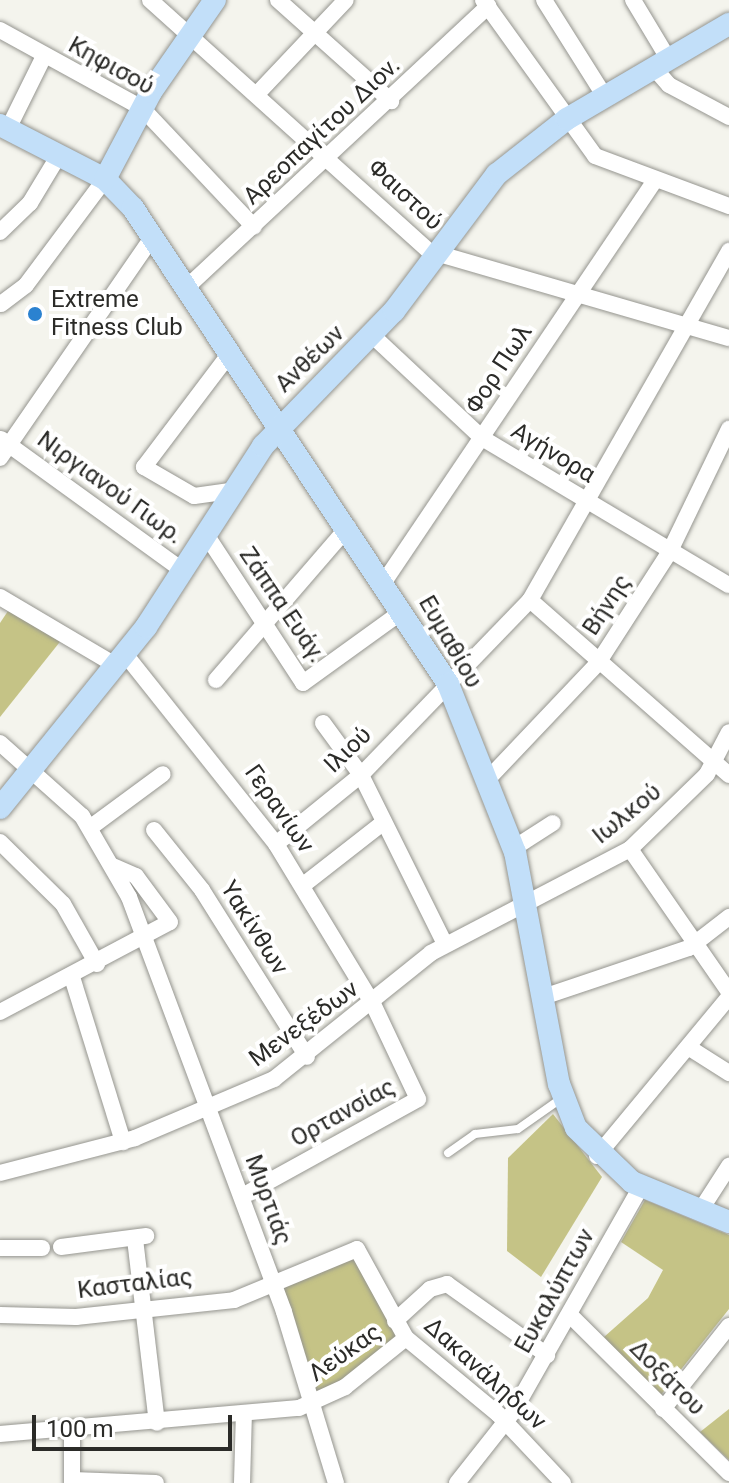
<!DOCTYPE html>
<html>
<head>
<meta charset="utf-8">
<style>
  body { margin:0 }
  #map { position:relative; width:729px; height:1483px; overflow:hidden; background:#f4f4ed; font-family:Roboto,sans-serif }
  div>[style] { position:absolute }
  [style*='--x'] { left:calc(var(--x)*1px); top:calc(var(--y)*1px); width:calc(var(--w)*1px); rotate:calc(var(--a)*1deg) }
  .green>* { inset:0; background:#c5c386 }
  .roads { filter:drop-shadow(0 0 2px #95958f) drop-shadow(0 0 2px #95958f) }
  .lane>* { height:8px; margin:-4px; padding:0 4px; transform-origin:4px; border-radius:4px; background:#fff }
  .street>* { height:16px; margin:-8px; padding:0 8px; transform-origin:8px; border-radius:8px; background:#fff }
  .secondary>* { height:22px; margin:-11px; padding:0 11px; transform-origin:11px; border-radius:11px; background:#c2dff9 }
  .dots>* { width:22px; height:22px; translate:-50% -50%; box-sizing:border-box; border:4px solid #fff; border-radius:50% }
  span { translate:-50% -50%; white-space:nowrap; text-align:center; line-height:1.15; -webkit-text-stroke:8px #fff; paint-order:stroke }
  .street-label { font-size:24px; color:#2b2b28 }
  .poi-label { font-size:24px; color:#2b2b28 }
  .left { translate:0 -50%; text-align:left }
  .scale { position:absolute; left:32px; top:1415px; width:200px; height:36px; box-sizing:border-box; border:4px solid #2b2b28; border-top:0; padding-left:10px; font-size:24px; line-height:28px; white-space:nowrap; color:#2b2b28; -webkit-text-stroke:6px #fff; paint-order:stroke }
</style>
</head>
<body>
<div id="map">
  <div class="green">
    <i style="clip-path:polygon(10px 608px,63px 638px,0 717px,0 623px)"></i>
    <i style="clip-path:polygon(553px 1114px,602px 1177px,541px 1277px,507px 1251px,508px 1158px)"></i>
    <i style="clip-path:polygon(645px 1200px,729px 1235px,729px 1309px,660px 1396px,604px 1337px,648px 1298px,663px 1270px,621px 1242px)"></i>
    <i style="clip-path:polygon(359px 1250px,406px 1338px,311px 1405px,281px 1286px)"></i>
    <i style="clip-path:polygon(729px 1409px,729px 1460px,700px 1432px)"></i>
  </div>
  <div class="roads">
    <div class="lane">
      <i style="--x:448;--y:1153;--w:33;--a:-35"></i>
      <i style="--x:475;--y:1134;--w:43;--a:-6.6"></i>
      <i style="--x:518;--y:1129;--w:54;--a:-35.2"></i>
    </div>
    <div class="street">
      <i style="--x:150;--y:0;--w:375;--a:42"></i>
      <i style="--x:429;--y:251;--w:312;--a:16.2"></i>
      <i style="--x:278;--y:0;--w:152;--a:41.8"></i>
      <i style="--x:483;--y:0;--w:192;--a:54.3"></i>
      <i style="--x:595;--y:156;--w:143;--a:20.5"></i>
      <i style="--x:544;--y:0;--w:115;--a:57.8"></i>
      <i style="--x:633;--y:0;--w:70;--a:59"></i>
      <i style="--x:0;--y:30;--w:162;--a:28.8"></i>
      <i style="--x:142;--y:108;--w:163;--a:46.7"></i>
      <i style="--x:655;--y:69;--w:21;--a:49"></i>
      <i style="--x:669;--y:85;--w:68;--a:28.1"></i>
      <i style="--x:257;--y:94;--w:129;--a:-46.6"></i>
      <i style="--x:8;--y:129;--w:81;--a:-63.7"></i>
      <i style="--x:0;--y:232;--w:42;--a:-44"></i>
      <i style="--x:30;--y:203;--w:56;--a:-58.9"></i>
      <i style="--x:185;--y:289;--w:415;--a:-43"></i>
      <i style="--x:1;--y:304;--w:31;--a:-37"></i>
      <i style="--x:26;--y:285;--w:132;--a:-53.3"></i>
      <i style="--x:372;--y:335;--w:151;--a:43.1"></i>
      <i style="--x:482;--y:438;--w:287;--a:30.8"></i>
      <i style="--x:1;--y:439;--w:223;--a:35.9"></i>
      <i style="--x:0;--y:458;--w:267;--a:-55.4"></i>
      <i style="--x:230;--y:491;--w:36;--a:172"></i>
      <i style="--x:194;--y:496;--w:58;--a:-149.9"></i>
      <i style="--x:144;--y:467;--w:144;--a:-52.9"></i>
      <i style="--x:205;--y:533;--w:179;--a:56.8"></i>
      <i style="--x:303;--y:683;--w:123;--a:-35.8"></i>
      <i style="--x:384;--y:582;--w:481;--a:-56"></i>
      <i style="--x:0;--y:597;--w:134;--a:30.6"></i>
      <i style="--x:530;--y:600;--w:265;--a:41.3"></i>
      <i style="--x:125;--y:654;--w:243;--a:51.5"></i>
      <i style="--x:276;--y:844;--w:187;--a:58.8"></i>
      <i style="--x:373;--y:1004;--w:105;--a:64.7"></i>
      <i style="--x:418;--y:1099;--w:201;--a:151.1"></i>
      <i style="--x:216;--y:680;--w:202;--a:-49.2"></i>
      <i style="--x:323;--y:723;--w:64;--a:53.8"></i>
      <i style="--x:361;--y:775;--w:189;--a:63.6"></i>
      <i style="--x:0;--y:743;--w:110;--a:41.7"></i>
      <i style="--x:82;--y:816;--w:94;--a:59.9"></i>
      <i style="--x:129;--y:897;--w:443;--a:69.5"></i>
      <i style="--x:284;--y:1312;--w:179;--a:73.1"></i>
      <i style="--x:487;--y:780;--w:161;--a:-46.5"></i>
      <i style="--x:598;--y:663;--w:131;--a:-57.2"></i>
      <i style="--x:669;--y:553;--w:138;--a:-64.2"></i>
      <i style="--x:91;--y:827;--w:89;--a:-36.4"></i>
      <i style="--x:154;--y:830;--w:77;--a:51.3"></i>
      <i style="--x:202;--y:890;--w:197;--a:57.8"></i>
      <i style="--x:0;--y:842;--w:88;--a:44.5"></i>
      <i style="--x:63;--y:904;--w:69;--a:60.5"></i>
      <i style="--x:276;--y:844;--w:109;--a:-39.1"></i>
      <i style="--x:361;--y:775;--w:243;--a:-46"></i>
      <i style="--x:530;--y:600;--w:402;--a:-60.3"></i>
      <i style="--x:514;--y:848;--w:46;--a:-32.7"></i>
      <i style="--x:630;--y:849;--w:174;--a:55.3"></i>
      <i style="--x:302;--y:886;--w:104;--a:-38"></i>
      <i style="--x:72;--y:977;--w:173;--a:72.8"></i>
      <i style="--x:543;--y:997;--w:154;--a:-18.6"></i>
      <i style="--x:689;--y:948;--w:51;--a:-37.8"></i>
      <i style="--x:0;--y:1012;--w:192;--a:-27.9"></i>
      <i style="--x:170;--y:922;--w:57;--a:-126.5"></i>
      <i style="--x:136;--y:876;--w:25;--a:-157"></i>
      <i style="--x:688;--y:1047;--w:49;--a:32.4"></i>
      <i style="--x:597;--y:1156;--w:207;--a:-50.3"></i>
      <i style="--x:0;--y:1173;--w:139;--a:-14.5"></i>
      <i style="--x:135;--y:1138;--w:151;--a:-23"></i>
      <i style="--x:274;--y:1079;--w:201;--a:-38.7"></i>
      <i style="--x:431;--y:953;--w:225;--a:-27.6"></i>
      <i style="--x:630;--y:849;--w:107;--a:-44.2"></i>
      <i style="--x:707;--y:774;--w:47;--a:-62.4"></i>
      <i style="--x:700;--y:1211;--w:54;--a:-57.2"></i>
      <i style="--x:135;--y:1239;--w:185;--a:83.2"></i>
      <i style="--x:61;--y:1247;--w:86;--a:-7.4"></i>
      <i style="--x:0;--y:1248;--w:42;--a:0"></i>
      <i style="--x:0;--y:1315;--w:76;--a:1.5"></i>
      <i style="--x:76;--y:1317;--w:159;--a:-6.1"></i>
      <i style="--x:234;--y:1300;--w:133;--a:-22.5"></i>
      <i style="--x:357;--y:1249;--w:102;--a:61.2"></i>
      <i style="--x:406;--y:1338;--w:119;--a:39.6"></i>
      <i style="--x:498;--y:1414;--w:95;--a:46.7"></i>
      <i style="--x:571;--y:1316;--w:223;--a:44.8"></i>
      <i style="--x:395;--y:1321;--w:47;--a:-42.4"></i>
      <i style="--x:430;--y:1289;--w:18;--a:-16"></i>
      <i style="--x:447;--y:1284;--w:123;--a:35.4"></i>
      <i style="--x:663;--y:1409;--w:106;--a:-51.5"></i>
      <i style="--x:0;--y:1434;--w:300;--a:-5"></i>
      <i style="--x:299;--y:1408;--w:51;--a:-24.5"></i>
      <i style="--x:345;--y:1387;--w:78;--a:-38.8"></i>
      <i style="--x:72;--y:1480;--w:84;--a:2"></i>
      <i style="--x:72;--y:1483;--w:54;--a:-90"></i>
      <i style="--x:242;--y:1483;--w:70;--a:-88.4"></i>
      <i style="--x:457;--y:1483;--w:90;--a:-51.7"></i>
      <i style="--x:513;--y:1412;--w:259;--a:-60.4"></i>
    </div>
    <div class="secondary">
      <i style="--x:0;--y:125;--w:118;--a:27.2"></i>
      <i style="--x:105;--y:179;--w:40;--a:46"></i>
      <i style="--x:133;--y:208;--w:571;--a:56.5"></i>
      <i style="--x:448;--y:684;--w:181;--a:68.3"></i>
      <i style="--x:515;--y:852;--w:236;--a:79.3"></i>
      <i style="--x:559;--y:1084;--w:47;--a:68.9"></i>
      <i style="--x:576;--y:1128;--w:78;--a:44"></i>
      <i style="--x:632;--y:1182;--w:105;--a:22.4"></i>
      <i style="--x:105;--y:179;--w:98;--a:-62.1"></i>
      <i style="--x:151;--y:92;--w:112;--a:-55.2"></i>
      <i style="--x:0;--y:808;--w:233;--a:-51.1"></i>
      <i style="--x:146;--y:627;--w:216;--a:-57.1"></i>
      <i style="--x:263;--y:446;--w:188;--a:-45.9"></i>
      <i style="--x:394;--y:311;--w:171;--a:-53.1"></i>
      <i style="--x:497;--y:174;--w:89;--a:-38.2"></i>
      <i style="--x:567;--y:119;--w:188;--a:-30.4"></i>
    </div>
  </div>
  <div class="dots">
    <i style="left:35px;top:314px;background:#2b82d0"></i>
  </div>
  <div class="street-label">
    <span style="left:111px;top:66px;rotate:29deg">Κηφισού</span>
    <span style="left:322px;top:131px;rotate:-43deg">Αρεοπαγίτου Διον.</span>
    <span style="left:405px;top:195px;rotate:43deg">Φαιστού</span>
    <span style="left:310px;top:359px;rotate:-44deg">Ανθέων</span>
    <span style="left:499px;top:369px;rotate:-57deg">Φορ Πωλ</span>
    <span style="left:553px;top:453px;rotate:31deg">Αγήνορα</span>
    <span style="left:110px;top:488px;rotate:36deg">Νιργιανού Γιωρ.</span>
    <span style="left:282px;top:605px;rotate:56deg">Ζάππα Ευάγ.</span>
    <span style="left:607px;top:605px;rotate:-57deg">Βήνης</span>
    <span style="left:450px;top:642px;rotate:60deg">Ευμαθίου</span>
    <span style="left:348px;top:750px;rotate:-44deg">Ιλιού</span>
    <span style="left:279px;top:809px;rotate:55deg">Γερανίων</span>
    <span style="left:627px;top:814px;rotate:-39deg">Ιωλκού</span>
    <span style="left:254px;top:928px;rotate:58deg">Υακίνθων</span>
    <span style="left:304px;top:1024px;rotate:-36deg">Μενεξέδων</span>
    <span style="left:343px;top:1113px;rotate:-29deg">Ορτανσίας</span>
    <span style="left:268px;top:1200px;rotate:70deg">Μυρτιάς</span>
    <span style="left:135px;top:1284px;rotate:-7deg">Κασταλίας</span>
    <span style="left:555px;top:1291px;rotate:-61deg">Ευκαλύπτων</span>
    <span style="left:345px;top:1353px;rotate:-35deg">Λεύκας</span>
    <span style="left:485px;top:1374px;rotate:42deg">Δακανάληδων</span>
    <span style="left:667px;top:1378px;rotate:45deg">Δοξάτου</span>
  </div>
  <div class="poi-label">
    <span class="left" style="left:51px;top:314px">Extreme<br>Fitness Club</span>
  </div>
  <div class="scale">100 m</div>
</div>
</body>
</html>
